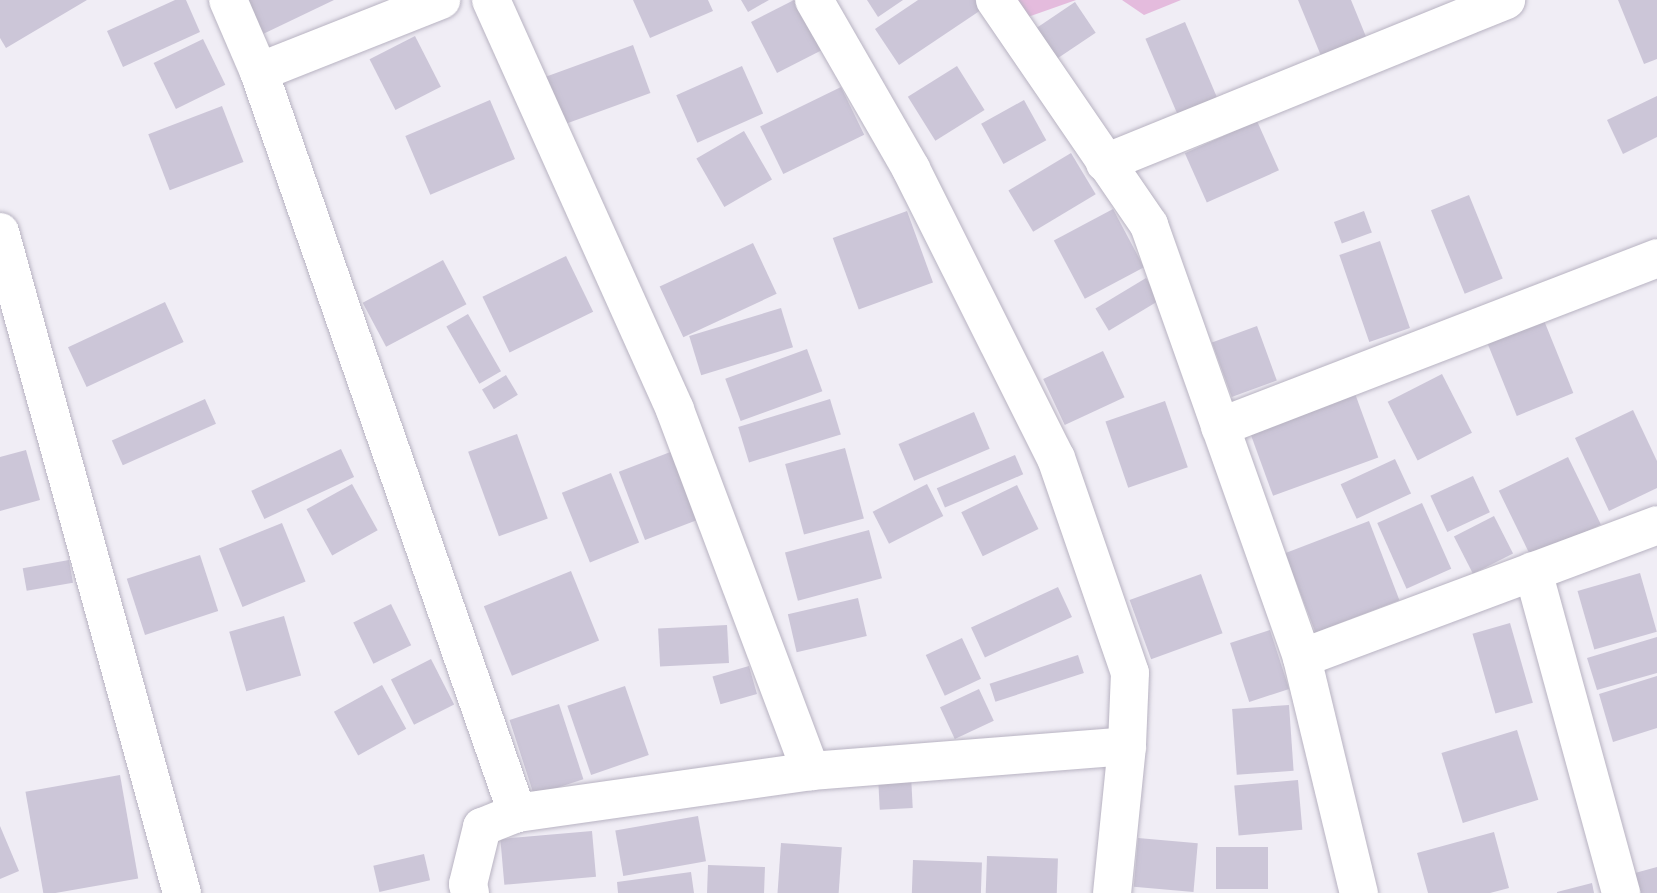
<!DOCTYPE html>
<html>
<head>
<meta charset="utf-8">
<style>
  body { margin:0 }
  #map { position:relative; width:1657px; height:893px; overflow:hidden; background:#f0edf5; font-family:Rubik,sans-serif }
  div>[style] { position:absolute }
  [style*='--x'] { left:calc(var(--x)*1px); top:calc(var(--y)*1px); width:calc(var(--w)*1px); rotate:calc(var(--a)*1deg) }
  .green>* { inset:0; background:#e4bbdd }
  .building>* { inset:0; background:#ccc6d8; transform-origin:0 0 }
  .roads { filter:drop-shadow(0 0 2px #b8b3c2) drop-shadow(0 0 2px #b8b3c2) }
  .minor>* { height:38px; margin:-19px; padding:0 19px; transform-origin:19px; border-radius:19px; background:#fff }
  span { translate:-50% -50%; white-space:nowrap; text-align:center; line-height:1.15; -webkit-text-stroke:6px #fff; paint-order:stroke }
</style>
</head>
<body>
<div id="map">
  <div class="green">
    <i style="clip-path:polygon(1014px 0,1076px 0,1025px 18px)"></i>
    <i style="clip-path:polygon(1122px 0,1181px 0,1144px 15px)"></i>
  </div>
  <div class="building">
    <i style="clip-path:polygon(0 0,87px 0,6px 48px,0 38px)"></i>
    <i style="clip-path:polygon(175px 0,186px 0,200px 32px,123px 67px,107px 31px)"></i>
    <i style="clip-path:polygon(247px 0,334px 0,263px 34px)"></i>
    <i style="clip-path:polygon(633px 0,708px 0,713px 11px,650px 38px)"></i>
    <i style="clip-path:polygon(741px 0,769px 0,748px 12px)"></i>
    <i style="clip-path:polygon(794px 0,799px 0,824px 49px,777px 73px,751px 22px)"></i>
    <i style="clip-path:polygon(867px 0,903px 0,878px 17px)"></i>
    <i style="clip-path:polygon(918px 0,975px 0,981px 10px,899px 65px,875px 29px)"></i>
    <i style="clip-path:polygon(1298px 0,1351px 0,1369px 44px,1324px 63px)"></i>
    <i style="clip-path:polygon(1618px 0,1657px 0,1657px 59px,1644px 64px)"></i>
    <i style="left:1075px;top:2px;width:37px;height:58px;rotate:56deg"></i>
    <i style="left:1185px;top:22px;width:85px;height:43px;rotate:67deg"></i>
    <i style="left:415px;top:36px;width:57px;height:51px;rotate:63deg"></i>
    <i style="left:203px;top:39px;width:51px;height:55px;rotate:64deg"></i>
    <i style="left:633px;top:45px;width:51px;height:95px;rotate:70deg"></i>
    <i style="left:742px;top:66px;width:52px;height:72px;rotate:66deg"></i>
    <i style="left:957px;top:66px;width:52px;height:58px;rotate:58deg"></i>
    <i style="left:841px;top:87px;width:53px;height:90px;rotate:64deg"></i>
    <i style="clip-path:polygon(1657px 96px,1657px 137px,1623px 154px,1607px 120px)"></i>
    <i style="left:490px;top:100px;width:64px;height:92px;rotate:67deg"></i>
    <i style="left:1024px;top:100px;width:46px;height:49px;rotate:61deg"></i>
    <i style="left:222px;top:106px;width:60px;height:79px;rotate:69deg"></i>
    <i style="left:1257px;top:121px;width:54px;height:79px;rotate:66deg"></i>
    <i style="left:744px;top:131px;width:56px;height:55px;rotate:60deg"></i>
    <i style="left:1071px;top:153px;width:48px;height:73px;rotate:59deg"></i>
    <i style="left:1469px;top:195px;width:90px;height:41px;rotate:68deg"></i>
    <i style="left:1113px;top:209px;width:66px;height:67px;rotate:62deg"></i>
    <i style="left:907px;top:211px;width:76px;height:79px;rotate:70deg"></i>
    <i style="left:1364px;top:211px;width:23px;height:32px;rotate:70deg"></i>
    <i style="left:1380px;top:241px;width:92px;height:43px;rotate:71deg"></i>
    <i style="left:753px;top:243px;width:56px;height:103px;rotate:65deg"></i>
    <i style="left:566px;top:256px;width:62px;height:93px;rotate:64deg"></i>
    <i style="left:443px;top:260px;width:50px;height:91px;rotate:62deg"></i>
    <i style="left:1146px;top:278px;width:26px;height:59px;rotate:59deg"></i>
    <i style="left:165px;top:302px;width:44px;height:107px;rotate:65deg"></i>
    <i style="left:781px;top:308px;width:41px;height:96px;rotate:73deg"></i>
    <i style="left:468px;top:314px;width:66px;height:25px;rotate:60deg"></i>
    <i style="left:1543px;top:318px;width:81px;height:61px;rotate:68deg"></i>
    <i style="left:1257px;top:326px;width:58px;height:48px;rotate:70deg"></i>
    <i style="left:807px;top:349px;width:45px;height:87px;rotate:70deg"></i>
    <i style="left:1103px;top:351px;width:51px;height:66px;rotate:65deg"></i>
    <i style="left:1442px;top:374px;width:66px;height:61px;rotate:63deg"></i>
    <i style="left:506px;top:375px;width:23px;height:28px;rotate:59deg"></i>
    <i style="left:1353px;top:388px;width:74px;height:112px;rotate:70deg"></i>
    <i style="left:205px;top:399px;width:27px;height:102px;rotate:66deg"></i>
    <i style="left:830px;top:399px;width:37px;height:96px;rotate:73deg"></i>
    <i style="left:1165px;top:401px;width:70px;height:63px;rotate:71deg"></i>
    <i style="clip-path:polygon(1633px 410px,1657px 461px,1657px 488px,1609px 511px,1575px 438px)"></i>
    <i style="left:974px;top:412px;width:40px;height:82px;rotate:67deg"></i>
    <i style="left:517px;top:434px;width:90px;height:52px;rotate:70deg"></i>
    <i style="left:845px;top:448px;width:73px;height:62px;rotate:75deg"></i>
    <i style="left:341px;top:449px;width:31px;height:99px;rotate:65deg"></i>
    <i style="clip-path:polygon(26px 450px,40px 500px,0 511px,0 457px)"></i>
    <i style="left:673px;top:451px;width:73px;height:58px;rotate:69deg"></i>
    <i style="left:1015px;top:455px;width:21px;height:85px;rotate:67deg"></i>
    <i style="left:1568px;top:457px;width:75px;height:77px;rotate:64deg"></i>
    <i style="left:1395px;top:459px;width:38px;height:60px;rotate:65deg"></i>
    <i style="left:611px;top:473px;width:75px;height:53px;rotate:68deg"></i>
    <i style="left:1473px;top:476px;width:40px;height:47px;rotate:65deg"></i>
    <i style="left:352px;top:484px;width:53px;height:52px;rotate:61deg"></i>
    <i style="left:927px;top:484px;width:36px;height:61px;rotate:63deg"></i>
    <i style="left:1017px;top:485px;width:49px;height:62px;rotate:64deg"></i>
    <i style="left:1422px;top:503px;width:72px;height:49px;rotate:66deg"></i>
    <i style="left:1494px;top:516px;width:42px;height:45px;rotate:63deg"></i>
    <i style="left:1369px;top:521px;width:85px;height:90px;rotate:69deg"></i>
    <i style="left:282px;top:523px;width:63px;height:68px;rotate:68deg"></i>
    <i style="left:869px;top:530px;width:50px;height:87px;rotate:75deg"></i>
    <i style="left:200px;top:555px;width:59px;height:77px;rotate:72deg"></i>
    <i style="left:69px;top:560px;width:23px;height:47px;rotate:80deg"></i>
    <i style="left:571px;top:571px;width:75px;height:94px;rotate:68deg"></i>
    <i style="left:1640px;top:573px;width:61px;height:65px;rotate:74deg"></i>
    <i style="left:1201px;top:574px;width:63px;height:76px;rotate:70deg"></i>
    <i style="left:1058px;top:587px;width:33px;height:96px;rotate:65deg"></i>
    <i style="left:858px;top:598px;width:39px;height:72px;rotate:77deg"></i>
    <i style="left:391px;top:604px;width:46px;height:42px;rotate:64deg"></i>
    <i style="left:284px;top:616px;width:62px;height:57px;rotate:74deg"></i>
    <i style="left:1510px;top:623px;width:83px;height:39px;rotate:74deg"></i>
    <i style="left:727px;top:625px;width:38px;height:69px;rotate:87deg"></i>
    <i style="left:1270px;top:630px;width:62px;height:42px;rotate:72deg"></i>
    <i style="clip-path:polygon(1657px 637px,1657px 673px,1597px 690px,1587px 658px)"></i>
    <i style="left:962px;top:638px;width:45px;height:40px;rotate:65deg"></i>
    <i style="left:1078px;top:655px;width:19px;height:93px;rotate:72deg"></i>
    <i style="left:431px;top:659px;width:51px;height:45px;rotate:63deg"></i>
    <i style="left:749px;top:666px;width:29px;height:38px;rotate:74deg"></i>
    <i style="clip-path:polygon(1657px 676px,1657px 728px,1613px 742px,1599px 694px)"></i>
    <i style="left:382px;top:685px;width:50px;height:55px;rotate:61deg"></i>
    <i style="left:625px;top:686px;width:73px;height:61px;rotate:71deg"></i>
    <i style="left:979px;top:689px;width:35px;height:43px;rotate:65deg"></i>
    <i style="left:559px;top:704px;width:79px;height:52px;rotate:72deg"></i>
    <i style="left:1289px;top:705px;width:66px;height:57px;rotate:86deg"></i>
    <i style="left:1517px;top:730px;width:73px;height:79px;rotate:73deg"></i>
    <i style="left:120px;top:775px;width:105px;height:96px;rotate:80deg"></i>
    <i style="left:911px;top:775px;width:33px;height:33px;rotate:87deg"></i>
    <i style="left:1298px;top:780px;width:50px;height:64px;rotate:85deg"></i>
    <i style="left:698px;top:816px;width:46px;height:84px;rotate:80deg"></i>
    <i style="clip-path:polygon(0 826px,19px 871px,0 879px)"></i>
    <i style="left:592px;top:831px;width:46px;height:92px;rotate:85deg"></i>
    <i style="clip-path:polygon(1494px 832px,1509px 888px,1490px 893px,1428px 893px,1417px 853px)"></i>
    <i style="left:1138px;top:838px;width:60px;height:49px;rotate:5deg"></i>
    <i style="left:781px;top:843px;width:61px;height:50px;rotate:4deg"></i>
    <i style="left:1216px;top:847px;width:52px;height:42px"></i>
    <i style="left:424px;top:854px;width:27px;height:52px;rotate:77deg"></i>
    <i style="left:987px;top:856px;width:71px;height:37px;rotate:2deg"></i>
    <i style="left:913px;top:860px;width:69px;height:33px;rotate:2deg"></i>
    <i style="left:708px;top:865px;width:57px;height:28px;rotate:2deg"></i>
    <i style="clip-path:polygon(1657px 867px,1657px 893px,1640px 893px,1635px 873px)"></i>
    <i style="clip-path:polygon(691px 872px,694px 893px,618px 893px,617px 882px)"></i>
    <i style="clip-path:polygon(1592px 883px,1594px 893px,1557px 893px,1557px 892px)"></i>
  </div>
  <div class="roads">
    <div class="minor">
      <i style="--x:228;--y:0;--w:78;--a:66.7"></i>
      <i style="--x:259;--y:72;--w:785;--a:70.8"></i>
      <i style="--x:491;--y:0;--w:449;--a:65.8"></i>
      <i style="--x:675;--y:410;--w:386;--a:69.4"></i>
      <i style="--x:814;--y:0;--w:195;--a:60.1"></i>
      <i style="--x:911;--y:169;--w:323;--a:63.4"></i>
      <i style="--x:1056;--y:458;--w:227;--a:71"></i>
      <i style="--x:1130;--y:673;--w:73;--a:92.4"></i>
      <i style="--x:1127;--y:746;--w:148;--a:95.8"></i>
      <i style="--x:995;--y:0;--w:273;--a:55.6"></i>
      <i style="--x:1149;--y:225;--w:459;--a:70.5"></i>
      <i style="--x:1302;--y:658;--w:242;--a:76.4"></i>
      <i style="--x:259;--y:72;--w:196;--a:-21.6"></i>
      <i style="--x:1105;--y:163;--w:433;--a:-22.1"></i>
      <i style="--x:0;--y:232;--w:686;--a:74.61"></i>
      <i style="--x:1220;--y:427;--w:469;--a:-21.1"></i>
      <i style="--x:1533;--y:571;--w:334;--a:74.7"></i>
      <i style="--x:1302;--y:658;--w:379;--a:-20.5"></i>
      <i style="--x:470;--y:893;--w:9;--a:-103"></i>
      <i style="--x:468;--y:884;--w:59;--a:-76.2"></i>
      <i style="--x:482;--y:827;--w:38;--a:-22"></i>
      <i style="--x:517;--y:813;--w:297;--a:-8.1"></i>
      <i style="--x:811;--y:771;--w:317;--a:-4.5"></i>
    </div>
  </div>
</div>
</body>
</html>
